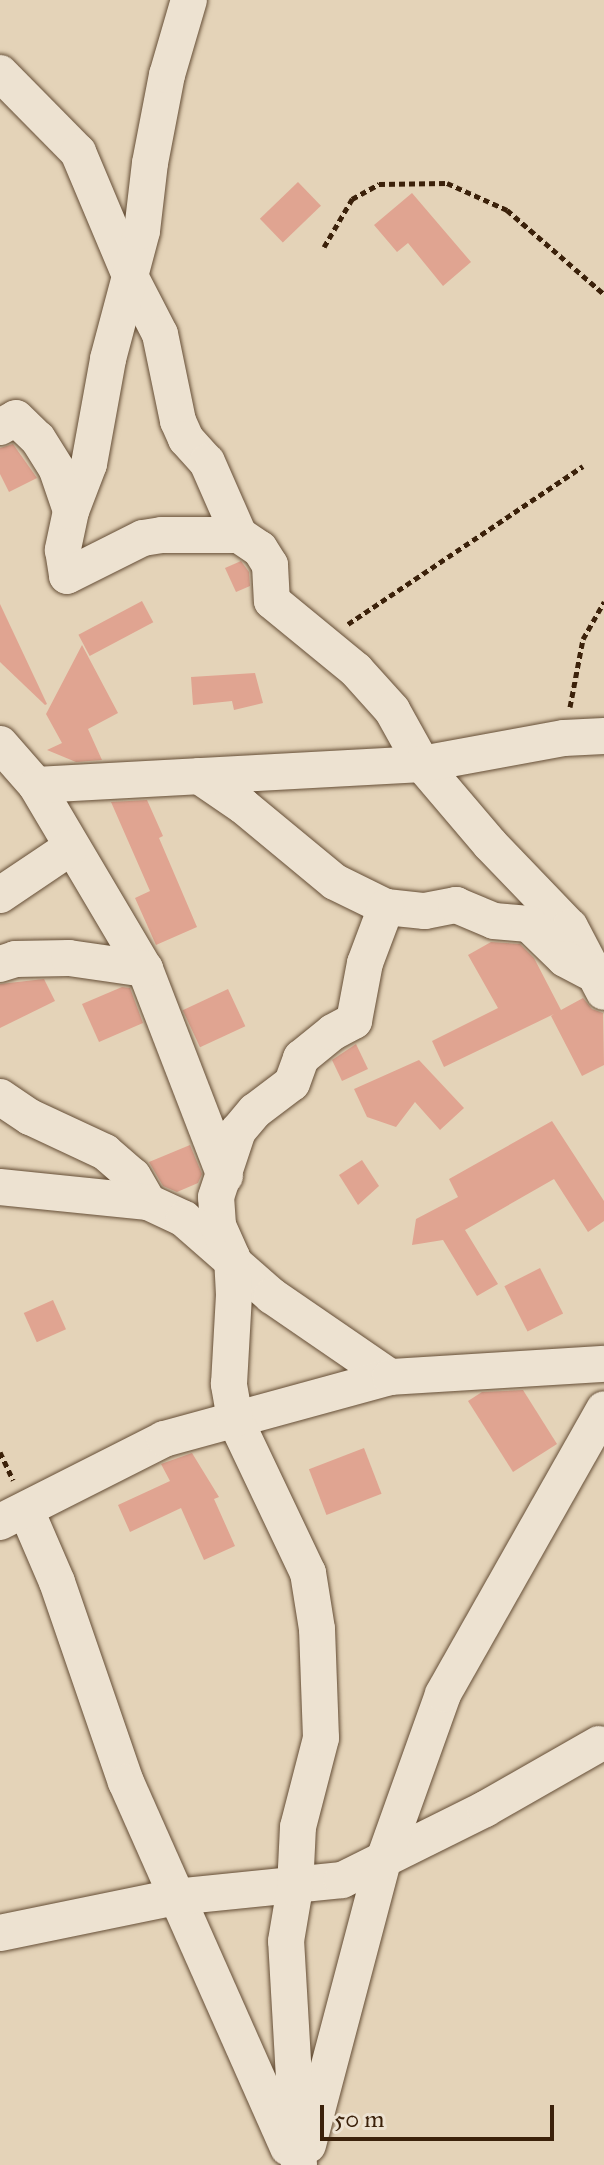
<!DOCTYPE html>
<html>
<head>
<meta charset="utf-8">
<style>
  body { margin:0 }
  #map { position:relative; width:604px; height:2165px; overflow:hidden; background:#e4d3b8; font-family:"IM FELL Great Primer",serif }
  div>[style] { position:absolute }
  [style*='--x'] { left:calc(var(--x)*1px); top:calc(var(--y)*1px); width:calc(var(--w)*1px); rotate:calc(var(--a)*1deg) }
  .building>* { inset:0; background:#e0a491; transform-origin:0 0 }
  .path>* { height:5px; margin-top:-2.5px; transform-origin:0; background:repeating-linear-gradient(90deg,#3b210a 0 6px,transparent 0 10px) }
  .roads { filter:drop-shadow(0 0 2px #654e36) drop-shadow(0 0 2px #654e36) }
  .street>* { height:36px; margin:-18px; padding:0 18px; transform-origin:18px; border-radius:18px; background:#ede2d1 }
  span { translate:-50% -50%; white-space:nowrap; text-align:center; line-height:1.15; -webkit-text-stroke:8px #ede2d1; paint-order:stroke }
  .scale { position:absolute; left:320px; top:2105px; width:234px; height:36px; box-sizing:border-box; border:4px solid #3b210a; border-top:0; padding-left:10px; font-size:24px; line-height:28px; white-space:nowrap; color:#3b210a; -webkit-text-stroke:6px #ede2d1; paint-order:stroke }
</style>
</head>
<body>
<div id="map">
  <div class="building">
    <i style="left:298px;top:182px;width:33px;height:53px;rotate:46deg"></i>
    <i style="clip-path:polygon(412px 193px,471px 262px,443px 286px,408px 243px,397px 252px,374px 225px)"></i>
    <i style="clip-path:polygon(13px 444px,37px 478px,9px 492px,0 474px,0 448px)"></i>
    <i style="clip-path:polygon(241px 561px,249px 572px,250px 586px,236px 592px,225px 568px)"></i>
    <i style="left:142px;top:601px;width:24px;height:72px;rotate:62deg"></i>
    <i style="clip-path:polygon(0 604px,47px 704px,45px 705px,0 662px)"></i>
    <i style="clip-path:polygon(82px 645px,118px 713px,88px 729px,102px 760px,76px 762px,47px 750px,62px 743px,46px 714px)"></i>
    <i style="clip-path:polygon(255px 673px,263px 703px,234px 710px,232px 701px,193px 705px,191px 677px)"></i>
    <i style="clip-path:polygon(147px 800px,163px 836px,159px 838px,197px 927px,156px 945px,135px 898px,150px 891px,111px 802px)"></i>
    <i style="clip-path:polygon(491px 942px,520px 944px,534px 958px,561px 1010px,583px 998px,592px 1009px,603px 1013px,604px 1065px,582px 1076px,551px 1016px,554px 1014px,444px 1067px,432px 1041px,498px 1008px,468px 955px)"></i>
    <i style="clip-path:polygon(44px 979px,55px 1001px,0 1028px,0 984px)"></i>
    <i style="clip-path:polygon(122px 987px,130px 988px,143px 1023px,99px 1042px,82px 1004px)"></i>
    <i style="left:228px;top:989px;width:41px;height:50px;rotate:65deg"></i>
    <i style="clip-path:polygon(356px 1044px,368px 1069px,342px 1081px,332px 1060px)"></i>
    <i style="clip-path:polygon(419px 1060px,464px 1108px,440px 1130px,415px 1102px,396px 1127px,367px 1117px,354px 1089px)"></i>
    <i style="clip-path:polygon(552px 1121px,604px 1201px,604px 1221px,588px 1232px,554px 1179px,465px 1230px,498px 1284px,477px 1296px,443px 1240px,412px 1245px,416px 1219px,458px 1197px,449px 1179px)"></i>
    <i style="clip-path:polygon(190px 1145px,202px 1174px,198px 1183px,177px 1192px,163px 1186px,149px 1162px)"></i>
    <i style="clip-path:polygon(362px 1160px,379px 1186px,358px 1205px,339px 1175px)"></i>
    <i style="left:540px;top:1268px;width:51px;height:40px;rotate:63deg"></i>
    <i style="left:53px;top:1300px;width:32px;height:32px;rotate:66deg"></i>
    <i style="clip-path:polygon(523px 1390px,557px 1444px,513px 1472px,468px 1401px,482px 1392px)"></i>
    <i style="left:364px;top:1448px;width:49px;height:59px;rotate:69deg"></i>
    <i style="clip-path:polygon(192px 1453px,219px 1497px,214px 1499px,235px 1546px,204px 1560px,181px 1508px,130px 1532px,118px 1505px,170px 1481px,161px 1464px)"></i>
  </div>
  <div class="path">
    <i style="--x:324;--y:247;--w:56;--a:-59.7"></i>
    <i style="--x:352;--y:199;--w:31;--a:-29"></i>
    <i style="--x:379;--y:184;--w:68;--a:-0.8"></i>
    <i style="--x:447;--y:183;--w:66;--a:24.2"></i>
    <i style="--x:507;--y:210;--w:128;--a:40.9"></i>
    <i style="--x:348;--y:624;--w:283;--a:-33.9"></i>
    <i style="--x:570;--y:707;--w:69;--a:-79.2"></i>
    <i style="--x:583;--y:639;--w:43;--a:-60.4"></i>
    <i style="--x:0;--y:1452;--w:31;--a:65"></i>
  </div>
  <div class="roads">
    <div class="street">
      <i style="--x:0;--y:73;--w:111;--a:45.4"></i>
      <i style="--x:78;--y:152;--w:134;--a:67.2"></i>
      <i style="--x:130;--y:276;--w:65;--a:62.7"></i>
      <i style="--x:160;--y:334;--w:89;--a:78.3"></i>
      <i style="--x:178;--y:421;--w:20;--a:66"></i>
      <i style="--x:186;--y:439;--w:31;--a:48"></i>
      <i style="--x:207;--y:462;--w:80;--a:66.3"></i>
      <i style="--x:0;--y:427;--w:18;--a:-29"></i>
      <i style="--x:16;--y:418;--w:30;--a:44"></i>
      <i style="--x:38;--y:439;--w:36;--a:58"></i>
      <i style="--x:57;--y:470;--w:43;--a:71.1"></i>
      <i style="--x:71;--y:511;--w:40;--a:102"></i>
      <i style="--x:63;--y:550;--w:26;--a:81"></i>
      <i style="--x:67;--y:576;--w:85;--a:-26.6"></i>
      <i style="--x:143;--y:538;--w:19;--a:-9"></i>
      <i style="--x:162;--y:535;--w:77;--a:0"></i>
      <i style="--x:239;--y:535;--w:25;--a:34"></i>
      <i style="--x:260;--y:549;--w:19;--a:58"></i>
      <i style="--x:270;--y:565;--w:36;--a:87"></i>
      <i style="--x:272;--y:601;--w:109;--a:39.4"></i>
      <i style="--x:356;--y:670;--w:54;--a:48"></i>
      <i style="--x:392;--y:710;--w:62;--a:60.9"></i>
      <i style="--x:422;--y:764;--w:105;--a:49.6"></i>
      <i style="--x:490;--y:844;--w:115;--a:46.1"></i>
      <i style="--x:570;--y:927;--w:73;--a:62.4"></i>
      <i style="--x:71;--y:511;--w:50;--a:-69"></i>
      <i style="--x:89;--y:464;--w:107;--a:-79.7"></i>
      <i style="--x:108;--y:359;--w:132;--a:-75.1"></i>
      <i style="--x:142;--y:231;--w:68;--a:-83.3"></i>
      <i style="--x:150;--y:163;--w:90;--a:-79.1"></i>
      <i style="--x:167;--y:75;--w:78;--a:-73.7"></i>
      <i style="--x:0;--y:744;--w:55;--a:48.7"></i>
      <i style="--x:36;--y:785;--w:214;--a:59.4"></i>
      <i style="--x:145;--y:969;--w:222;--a:68.9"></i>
      <i style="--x:199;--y:776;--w:53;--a:34.3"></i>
      <i style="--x:243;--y:806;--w:119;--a:39.6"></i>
      <i style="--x:335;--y:882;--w:57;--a:26.1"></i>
      <i style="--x:386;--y:907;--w:39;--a:6"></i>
      <i style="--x:425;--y:911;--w:32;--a:-11"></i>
      <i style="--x:456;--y:905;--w:41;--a:22.8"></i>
      <i style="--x:494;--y:921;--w:35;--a:5"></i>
      <i style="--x:529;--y:924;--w:50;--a:44.2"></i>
      <i style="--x:565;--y:959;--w:27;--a:28"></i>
      <i style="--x:36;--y:785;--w:387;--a:-3.1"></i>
      <i style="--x:422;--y:764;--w:144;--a:-10.4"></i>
      <i style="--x:564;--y:738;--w:40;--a:-2.9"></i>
      <i style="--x:0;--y:895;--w:84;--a:-33.9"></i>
      <i style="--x:0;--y:964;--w:16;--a:-18"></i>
      <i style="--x:15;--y:959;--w:54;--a:-1.1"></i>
      <i style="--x:69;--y:958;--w:77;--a:8.2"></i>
      <i style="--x:0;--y:1097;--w:36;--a:34"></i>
      <i style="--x:30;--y:1117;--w:83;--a:25"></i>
      <i style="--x:105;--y:1152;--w:37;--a:41"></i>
      <i style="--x:133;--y:1176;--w:30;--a:60"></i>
      <i style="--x:0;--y:1187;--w:149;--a:5.8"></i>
      <i style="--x:148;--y:1202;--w:40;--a:25"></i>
      <i style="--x:184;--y:1219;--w:117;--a:41.2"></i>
      <i style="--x:272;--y:1296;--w:143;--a:34.5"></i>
      <i style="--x:26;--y:1510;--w:78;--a:66.7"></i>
      <i style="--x:57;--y:1582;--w:212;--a:71"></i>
      <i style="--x:126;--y:1782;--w:400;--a:66.1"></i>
      <i style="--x:0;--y:1522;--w:184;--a:-26.8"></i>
      <i style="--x:164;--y:1439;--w:234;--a:-15.3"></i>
      <i style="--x:390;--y:1377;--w:214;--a:-3.5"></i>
      <i style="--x:0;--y:1933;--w:179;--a:-11.6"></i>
      <i style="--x:175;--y:1897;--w:168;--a:-5.8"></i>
      <i style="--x:342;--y:1880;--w:160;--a:-26.4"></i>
      <i style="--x:485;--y:1809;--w:131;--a:-29.7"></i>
      <i style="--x:308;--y:2145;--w:293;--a:-75.2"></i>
      <i style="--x:383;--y:1862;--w:178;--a:-70.3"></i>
      <i style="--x:443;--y:1694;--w:327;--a:-60.5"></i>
      <i style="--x:299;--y:2165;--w:224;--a:-93.3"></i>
      <i style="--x:286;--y:1941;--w:54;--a:-80.4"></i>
      <i style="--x:295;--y:1888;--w:61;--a:-87.2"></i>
      <i style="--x:298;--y:1827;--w:92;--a:-75.5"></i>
      <i style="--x:321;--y:1738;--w:109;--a:-92.1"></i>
      <i style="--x:317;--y:1629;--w:57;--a:-99.1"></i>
      <i style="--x:308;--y:1573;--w:170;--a:-115.4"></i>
      <i style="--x:235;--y:1419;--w:36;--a:-100"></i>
      <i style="--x:229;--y:1384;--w:89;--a:-86.8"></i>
      <i style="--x:234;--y:1295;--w:38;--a:-93"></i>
      <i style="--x:232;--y:1257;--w:35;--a:-114"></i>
      <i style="--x:218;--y:1225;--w:28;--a:-94"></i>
      <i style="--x:216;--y:1197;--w:70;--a:-71.6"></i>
      <i style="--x:238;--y:1131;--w:26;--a:-50"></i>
      <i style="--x:255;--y:1111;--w:46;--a:-37.1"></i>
      <i style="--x:292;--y:1083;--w:27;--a:-70"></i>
      <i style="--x:301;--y:1058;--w:41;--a:-39.1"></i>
      <i style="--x:333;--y:1032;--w:24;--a:-28"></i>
      <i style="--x:354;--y:1021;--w:59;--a:-79.3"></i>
      <i style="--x:365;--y:963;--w:60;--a:-69.4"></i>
    </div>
  </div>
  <div class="scale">50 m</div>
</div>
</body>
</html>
